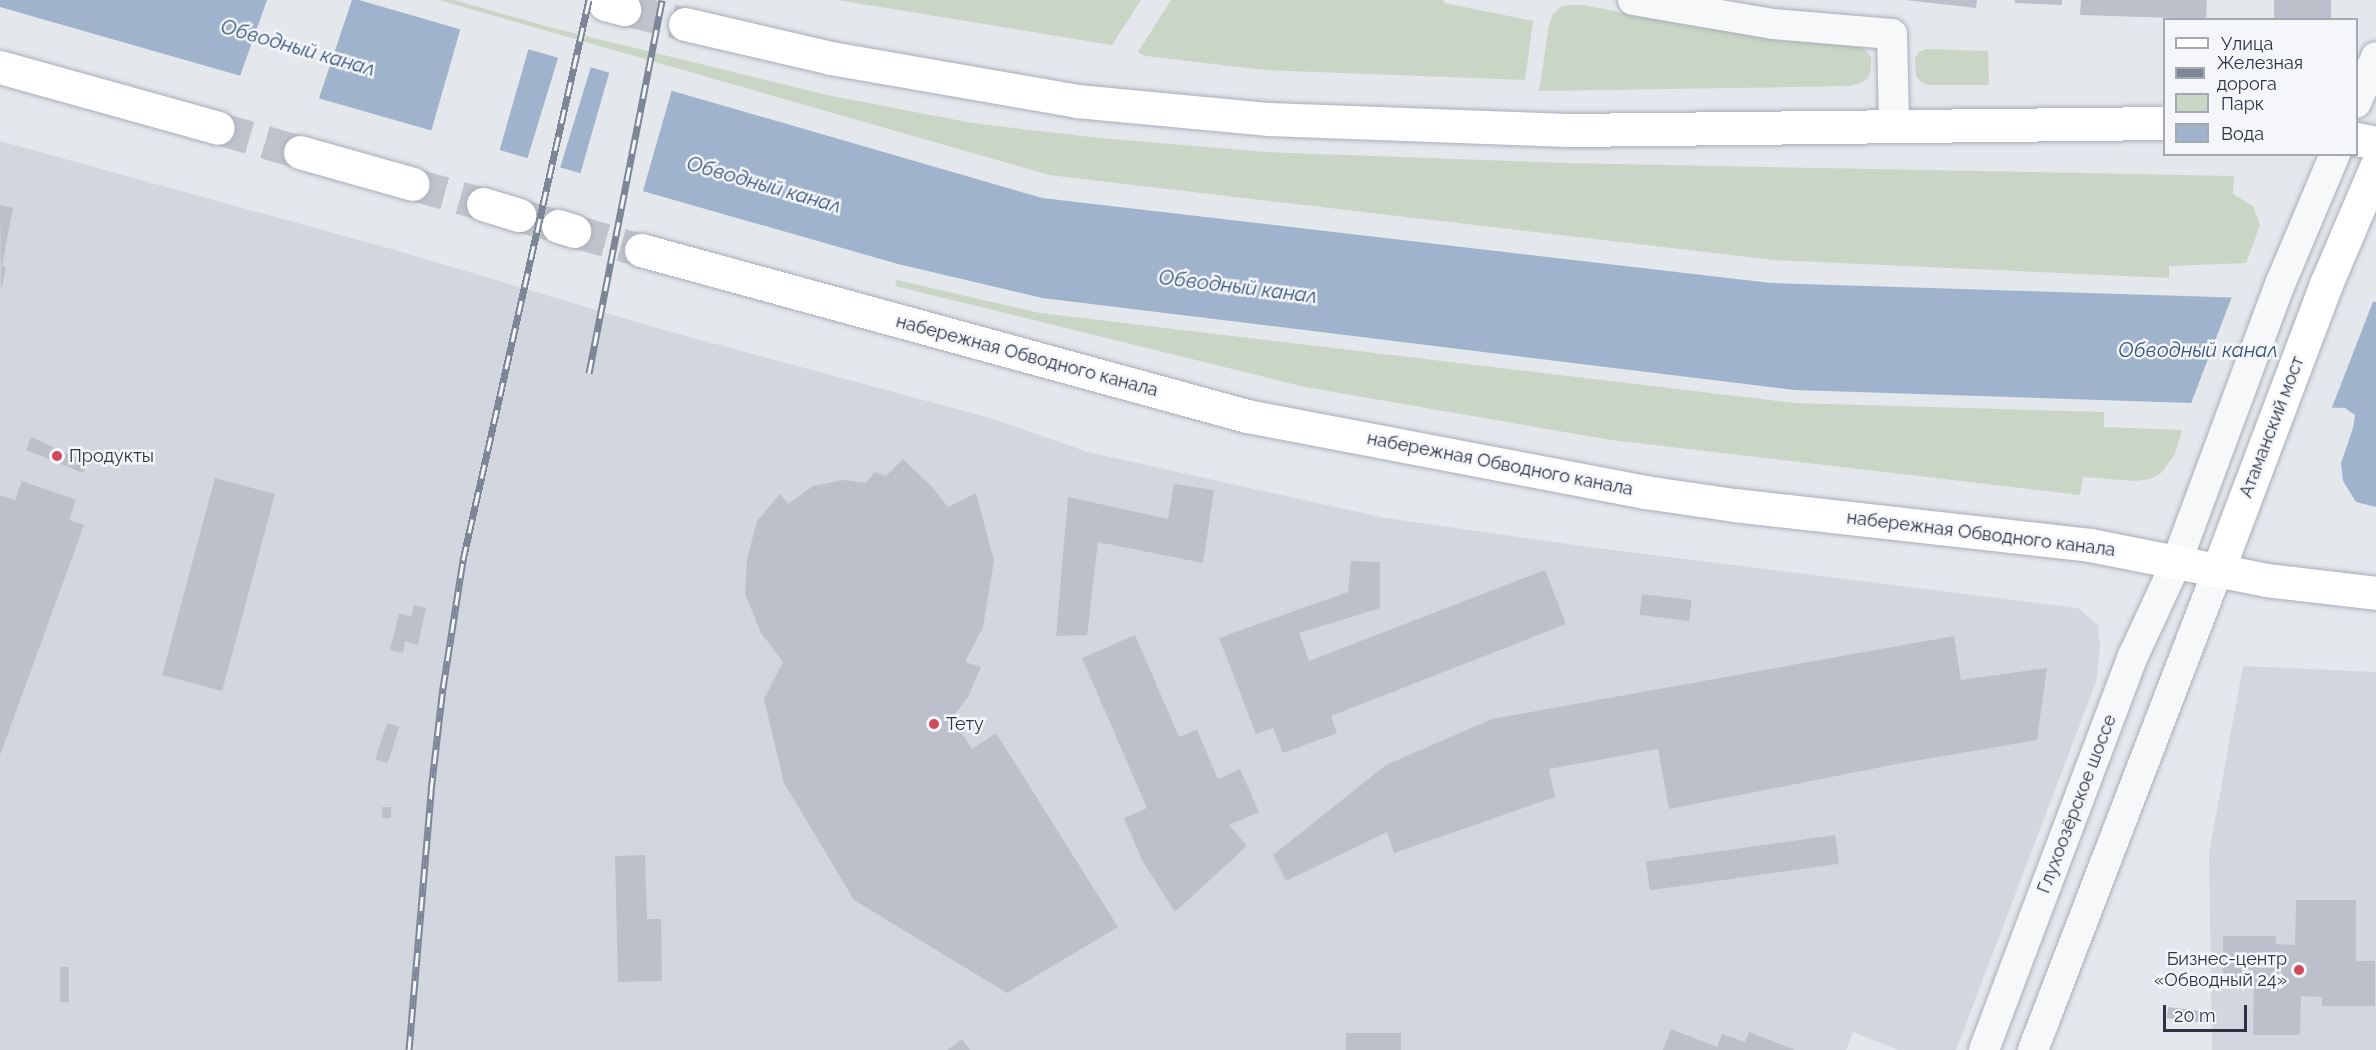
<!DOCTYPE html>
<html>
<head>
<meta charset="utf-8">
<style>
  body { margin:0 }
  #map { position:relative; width:2376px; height:1050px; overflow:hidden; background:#e4e7ec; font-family:Raleway,sans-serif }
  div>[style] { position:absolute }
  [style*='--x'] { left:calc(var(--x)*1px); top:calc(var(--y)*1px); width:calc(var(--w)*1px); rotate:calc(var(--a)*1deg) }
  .built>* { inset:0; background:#d2d6de }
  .green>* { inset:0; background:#c9d6c5 }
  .water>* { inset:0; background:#9fb4cc }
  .pier>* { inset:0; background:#e4e7ec; transform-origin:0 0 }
  .building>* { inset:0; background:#bbc0ca; transform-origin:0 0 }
  .major-tunnel>* { height:33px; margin-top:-16.5px; transform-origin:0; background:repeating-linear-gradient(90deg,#bfc3cb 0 33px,transparent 0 49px) }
  .roads { filter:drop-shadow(0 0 2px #a9aeb7) drop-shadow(0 0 2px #a9aeb7) }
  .minor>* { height:30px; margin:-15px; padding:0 15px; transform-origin:15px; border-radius:15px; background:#f7f8fa }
  .major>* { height:33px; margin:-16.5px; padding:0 16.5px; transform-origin:16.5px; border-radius:16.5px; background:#fff }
  .rail>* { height:7px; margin-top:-3.5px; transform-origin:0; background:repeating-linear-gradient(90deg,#f4f6f9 0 14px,#7d8696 0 28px); box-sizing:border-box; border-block:2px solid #7d8696 }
  .dots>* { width:16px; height:16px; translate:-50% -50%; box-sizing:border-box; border:3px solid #f4f6f9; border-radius:50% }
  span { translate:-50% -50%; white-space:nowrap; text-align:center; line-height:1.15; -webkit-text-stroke:5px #f4f6f9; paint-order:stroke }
  .street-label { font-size:18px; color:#2b3445 }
  .poi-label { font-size:18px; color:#2b3445 }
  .left { translate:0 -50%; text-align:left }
  .right { translate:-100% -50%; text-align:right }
  .water-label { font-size:20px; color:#34527a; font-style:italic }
  .legend { position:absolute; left:2163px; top:18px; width:195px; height:138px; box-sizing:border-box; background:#f4f6f9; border:2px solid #a4a8b1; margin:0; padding:8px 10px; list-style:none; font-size:18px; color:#2b3445 }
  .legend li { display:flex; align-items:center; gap:12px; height:30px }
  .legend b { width:30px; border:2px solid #a4a8b1 }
  .scale { position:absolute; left:2163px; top:1005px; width:84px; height:27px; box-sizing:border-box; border:3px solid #2b3445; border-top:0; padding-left:8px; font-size:18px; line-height:21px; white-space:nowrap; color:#2b3445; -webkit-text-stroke:4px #f4f6f9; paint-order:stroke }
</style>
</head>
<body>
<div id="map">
  <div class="built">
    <i style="clip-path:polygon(0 141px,395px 250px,660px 329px,990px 418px,1088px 452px,1385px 518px,1589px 547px,2078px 608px,2098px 625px,2100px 645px,2096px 682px,1956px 1050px,1898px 1050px,1853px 1032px,1846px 1050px,0 1050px)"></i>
    <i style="clip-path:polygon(2243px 666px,2376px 672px,2376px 1050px,2212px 1050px,2209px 854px)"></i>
  </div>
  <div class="green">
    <i style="clip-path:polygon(439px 0,454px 0,549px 27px,827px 95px,972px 123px,1099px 138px,1265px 152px,1566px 163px,2234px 176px,2233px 194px,2253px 206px,2260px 225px,2246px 263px,2169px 266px,2169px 278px,1774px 260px,1049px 175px)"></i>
    <i style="clip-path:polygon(837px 0,1141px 0,1112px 45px)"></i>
    <i style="clip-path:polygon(1171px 0,1443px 0,1444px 3px,1533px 21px,1525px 80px,1265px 70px,1146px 56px,1138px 52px)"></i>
    <i style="clip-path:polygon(1570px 5px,1584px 5px,1695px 27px,1857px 45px,1866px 50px,1871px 58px,1871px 69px,1868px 78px,1861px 83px,1850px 86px,1539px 91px,1549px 25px,1553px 14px,1561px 7px)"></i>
    <i style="clip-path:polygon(1927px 49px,1988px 51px,1989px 85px,1928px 85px,1921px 82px,1916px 76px,1915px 59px,1919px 52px)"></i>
    <i style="clip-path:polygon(897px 280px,1040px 313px,1795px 403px,2104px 412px,2104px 427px,2182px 430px,2175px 454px,2161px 473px,2150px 479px,2136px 481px,2083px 477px,2080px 495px,1611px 440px,1305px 387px,895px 286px)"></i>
  </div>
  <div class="water">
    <i style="clip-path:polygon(0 0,359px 0,1042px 198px,1771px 283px,2376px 302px,2376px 507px,2356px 502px,2343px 481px,2341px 463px,2353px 428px,2355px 415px,2345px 408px,1795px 390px,1042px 298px,898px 264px,0 7px)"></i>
  </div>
  <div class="pier">
    <i style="clip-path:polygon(267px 0,352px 0,318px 101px,239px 79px)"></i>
    <i style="left:461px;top:27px;width:71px;height:111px;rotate:16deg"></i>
    <i style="left:559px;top:55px;width:34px;height:111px;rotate:17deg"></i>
    <i style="left:610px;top:70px;width:65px;height:111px;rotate:16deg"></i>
    <i style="clip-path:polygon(2233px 294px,2374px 299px,2331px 410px,2190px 406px)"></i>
  </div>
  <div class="building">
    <i style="clip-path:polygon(1905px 0,1977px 0,1976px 8px)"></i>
    <i style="clip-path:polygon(2015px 0,2062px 0,2062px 5px,2015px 3px)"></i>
    <i style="clip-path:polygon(2081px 0,2207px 0,2206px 19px,2080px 15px)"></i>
    <i style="left:2274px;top:0;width:57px;height:20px"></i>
    <i style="clip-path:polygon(0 205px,13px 208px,2px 266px,6px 267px,1px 292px)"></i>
    <i style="clip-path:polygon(31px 437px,88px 463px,83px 473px,26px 450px)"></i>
    <i style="clip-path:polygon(903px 459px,933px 488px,948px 507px,976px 493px,994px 561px,983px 627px,965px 662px,981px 667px,968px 697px,952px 718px,972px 749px,996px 733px,1118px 927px,1007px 993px,854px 900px,784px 783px,764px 699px,783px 662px,761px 633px,745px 594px,747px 559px,757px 521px,780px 494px,788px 504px,813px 486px,843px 480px,866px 483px,875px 472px,886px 476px)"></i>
    <i style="left:215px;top:478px;width:62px;height:204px;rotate:15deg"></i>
    <i style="clip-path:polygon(22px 481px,76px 500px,69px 520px,84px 525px,0 755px,0 495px,15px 500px)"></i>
    <i style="clip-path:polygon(1174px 484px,1214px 490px,1203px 563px,1098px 542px,1087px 635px,1056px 636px,1068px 497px,1168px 519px)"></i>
    <i style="clip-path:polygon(1351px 561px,1380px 562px,1380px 608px,1299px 633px,1309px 661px,1545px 570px,1566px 624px,1331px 716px,1337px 733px,1283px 753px,1273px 728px,1256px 734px,1219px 638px,1348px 592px)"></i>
    <i style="left:1642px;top:594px;width:50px;height:21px;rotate:7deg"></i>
    <i style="clip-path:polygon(414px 605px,426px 608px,418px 645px,405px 641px,403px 653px,390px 650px,399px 613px,411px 617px)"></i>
    <i style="clip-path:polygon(1135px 635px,1179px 737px,1197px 730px,1218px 779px,1240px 769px,1259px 812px,1229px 825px,1247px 846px,1175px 912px,1143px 862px,1124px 818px,1147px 808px,1082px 658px)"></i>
    <i style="clip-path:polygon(1954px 636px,1961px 680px,2047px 668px,2037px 740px,1902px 763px,1669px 809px,1658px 749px,1549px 769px,1555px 797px,1394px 853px,1387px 832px,1286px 881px,1273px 855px,1386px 765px,1492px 719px)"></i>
    <i style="left:387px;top:723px;width:13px;height:38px;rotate:18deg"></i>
    <i style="left:382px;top:807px;width:9px;height:11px"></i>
    <i style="left:1835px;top:835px;width:29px;height:191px;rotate:82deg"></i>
    <i style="clip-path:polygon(645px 855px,647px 919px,661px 919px,662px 981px,618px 982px,615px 856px)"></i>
    <i style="clip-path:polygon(2296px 900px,2356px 900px,2356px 961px,2375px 961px,2375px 1006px,2322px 1006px,2322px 997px,2301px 996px,2300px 1035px,2253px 1035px,2254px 980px,2223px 980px,2223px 936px,2276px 936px,2276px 944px,2295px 945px)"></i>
    <i style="left:60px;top:967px;width:9px;height:35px"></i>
    <i style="left:2168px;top:1007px;width:39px;height:11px;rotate:7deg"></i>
    <i style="clip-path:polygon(1671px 1029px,1717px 1047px,1722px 1034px,1745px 1042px,1749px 1032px,1795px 1050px,1663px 1050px)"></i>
    <i style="left:1346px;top:1033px;width:55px;height:17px"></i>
    <i style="clip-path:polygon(962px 1039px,970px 1050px,947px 1050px)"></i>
  </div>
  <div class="major-tunnel">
    <i style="--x:624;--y:9;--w:63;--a:13.8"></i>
    <i style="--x:218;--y:128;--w:85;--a:16.3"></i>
    <i style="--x:413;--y:184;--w:73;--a:15.9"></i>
    <i style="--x:519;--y:215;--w:41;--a:15.8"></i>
    <i style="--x:574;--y:231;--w:70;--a:15.8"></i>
  </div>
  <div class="roads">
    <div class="minor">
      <i style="--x:1633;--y:0;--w:142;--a:9.7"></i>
      <i style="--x:1773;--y:24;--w:119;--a:4.8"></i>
      <i style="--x:1892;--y:34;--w:90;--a:88.7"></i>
      <i style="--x:2356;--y:103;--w:50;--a:-66.5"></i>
      <i style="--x:1984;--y:1050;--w:421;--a:-69.3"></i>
      <i style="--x:2133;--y:656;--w:105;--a:-65.1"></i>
      <i style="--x:2177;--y:561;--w:298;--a:-69.6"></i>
      <i style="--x:2281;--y:282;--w:139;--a:-67.1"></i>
      <i style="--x:2033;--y:1050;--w:514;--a:-68.92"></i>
    </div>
    <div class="major">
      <i style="--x:605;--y:4;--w:20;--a:15"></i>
      <i style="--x:685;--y:24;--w:150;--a:13.1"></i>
      <i style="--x:831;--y:58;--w:250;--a:9.9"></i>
      <i style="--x:1077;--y:101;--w:193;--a:5.4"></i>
      <i style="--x:1269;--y:119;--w:299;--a:2.1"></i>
      <i style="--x:1568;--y:130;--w:596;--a:-0.67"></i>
      <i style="--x:0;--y:67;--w:226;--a:15.6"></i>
      <i style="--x:2356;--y:139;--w:20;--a:11"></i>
      <i style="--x:300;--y:152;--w:117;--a:15.8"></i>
      <i style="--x:483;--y:204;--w:38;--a:17"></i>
      <i style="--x:558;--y:226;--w:17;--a:17"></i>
      <i style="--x:641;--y:250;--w:628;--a:15.32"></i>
      <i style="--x:1247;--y:416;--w:405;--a:10.8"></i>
      <i style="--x:1645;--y:492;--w:90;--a:8.3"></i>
      <i style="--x:1734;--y:505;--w:358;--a:6.4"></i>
      <i style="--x:2090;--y:545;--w:179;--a:11.2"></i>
      <i style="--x:2266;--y:580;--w:111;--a:6.7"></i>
      <i style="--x:2218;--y:570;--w:306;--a:-69.3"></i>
      <i style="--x:2326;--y:284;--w:127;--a:-66.9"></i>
    </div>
  </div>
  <div class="rail">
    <i style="--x:589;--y:373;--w:380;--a:-78.9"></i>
    <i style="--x:409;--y:1050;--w:260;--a:-85.1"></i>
    <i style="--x:431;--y:791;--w:104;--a:-83.4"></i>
    <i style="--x:443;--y:688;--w:130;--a:-81.1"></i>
    <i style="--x:463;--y:560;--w:574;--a:-77.32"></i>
  </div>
  <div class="dots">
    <i style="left:57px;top:456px;background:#d1495b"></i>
    <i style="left:934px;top:724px;background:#d1495b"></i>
    <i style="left:2299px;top:970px;background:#d1495b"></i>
  </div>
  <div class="street-label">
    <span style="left:1027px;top:356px;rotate:15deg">набережная Обводного канала</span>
    <span style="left:2272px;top:427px;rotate:-69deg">Атаманский мост</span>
    <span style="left:1500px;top:464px;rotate:11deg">набережная Обводного канала</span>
    <span style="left:1981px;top:534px;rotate:7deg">набережная Обводного канала</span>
    <span style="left:2077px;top:804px;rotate:-69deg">Глухоозёрское шоссе</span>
  </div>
  <div class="poi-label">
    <span class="left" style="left:69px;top:456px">Продукты</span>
    <span class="left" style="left:946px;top:724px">Тету</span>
    <span class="right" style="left:2287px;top:970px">Бизнес-центр<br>«Обводный 24»</span>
  </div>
  <div class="water-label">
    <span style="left:298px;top:48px;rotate:16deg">Обводный канал</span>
    <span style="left:764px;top:185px;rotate:16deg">Обводный канал</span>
    <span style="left:1238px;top:287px;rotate:7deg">Обводный канал</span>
    <span style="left:2198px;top:350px">Обводный канал</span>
  </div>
  <ul class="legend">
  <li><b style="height:8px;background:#fff"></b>Улица</li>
  <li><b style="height:8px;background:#7d8696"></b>Железная дорога</li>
  <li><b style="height:16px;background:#c9d6c5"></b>Парк</li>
  <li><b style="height:16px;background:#9fb4cc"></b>Вода</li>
  </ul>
  <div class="scale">20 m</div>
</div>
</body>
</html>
